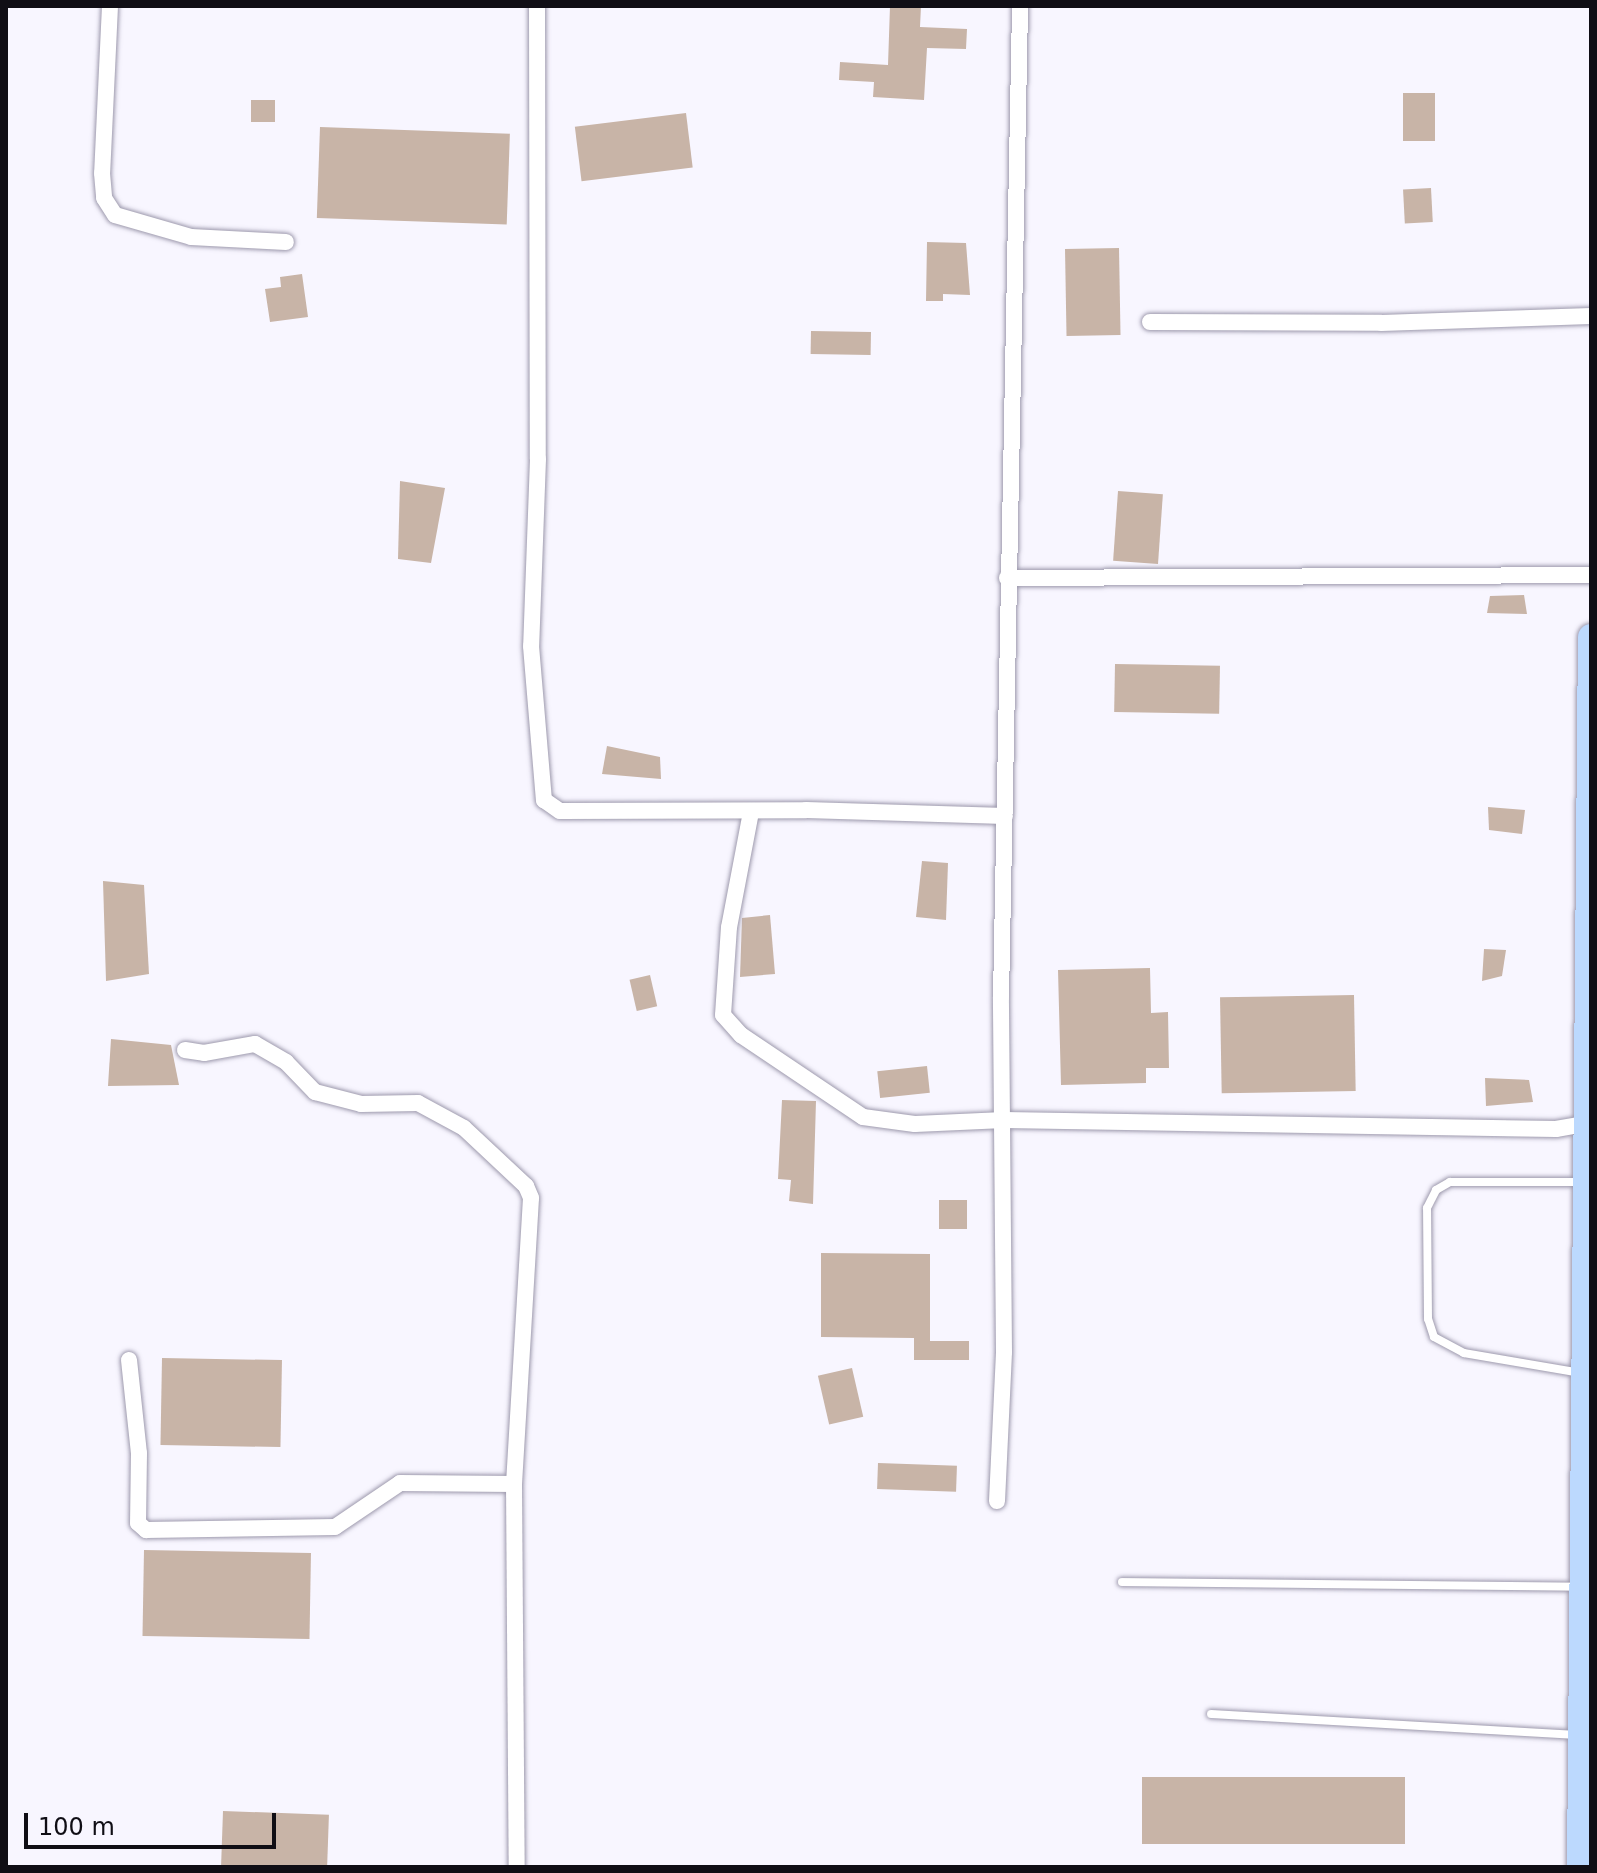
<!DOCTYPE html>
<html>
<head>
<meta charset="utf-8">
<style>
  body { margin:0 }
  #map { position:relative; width:1597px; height:1873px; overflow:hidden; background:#f8f6ff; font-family:"DejaVu Sans",sans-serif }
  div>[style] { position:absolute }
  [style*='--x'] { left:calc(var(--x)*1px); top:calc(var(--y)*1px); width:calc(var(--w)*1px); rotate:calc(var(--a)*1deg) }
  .building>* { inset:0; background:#c8b4a7; transform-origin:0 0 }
  .roads { filter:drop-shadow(0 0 2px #9d99ad) drop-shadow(0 0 2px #9d99ad) }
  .lane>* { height:8px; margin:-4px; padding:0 4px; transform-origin:4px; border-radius:4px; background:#fff }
  .street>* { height:16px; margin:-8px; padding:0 8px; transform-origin:8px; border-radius:8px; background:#fff }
  .primary>* { height:26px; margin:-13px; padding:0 13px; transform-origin:13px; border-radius:13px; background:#bcd9fe }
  span { translate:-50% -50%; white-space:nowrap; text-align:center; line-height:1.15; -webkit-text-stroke:6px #f8f6ff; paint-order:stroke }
  .frame { position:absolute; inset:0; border:8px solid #100e15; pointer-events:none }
  .scale { position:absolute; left:24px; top:1813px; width:252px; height:36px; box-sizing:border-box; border:4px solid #100e15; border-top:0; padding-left:10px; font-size:24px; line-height:28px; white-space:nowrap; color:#100e15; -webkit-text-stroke:6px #f8f6ff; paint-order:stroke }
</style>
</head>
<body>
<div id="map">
  <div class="building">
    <i style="clip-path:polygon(890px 6px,921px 6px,920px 27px,967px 29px,966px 49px,927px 48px,924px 100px,873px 97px,874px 82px,839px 80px,840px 62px,888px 65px)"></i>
    <i style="left:1403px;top:93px;width:32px;height:48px"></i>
    <i style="left:251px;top:100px;width:24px;height:22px"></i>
    <i style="left:686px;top:113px;width:55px;height:112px;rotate:83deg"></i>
    <i style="left:320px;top:127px;width:190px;height:91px;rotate:2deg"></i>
    <i style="left:1431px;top:188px;width:34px;height:28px;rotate:87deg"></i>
    <i style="clip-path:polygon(927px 242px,966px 243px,970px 295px,943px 294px,943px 301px,926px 301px)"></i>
    <i style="left:1119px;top:248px;width:87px;height:54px;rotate:89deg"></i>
    <i style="clip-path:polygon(302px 274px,308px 317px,270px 322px,265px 289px,281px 287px,280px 277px)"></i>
    <i style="left:811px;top:331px;width:60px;height:23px;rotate:1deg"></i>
    <i style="clip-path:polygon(400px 481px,445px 488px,431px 563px,398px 559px)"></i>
    <i style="left:1118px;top:491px;width:45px;height:70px;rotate:4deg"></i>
    <i style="clip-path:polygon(1524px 595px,1527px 614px,1487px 613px,1490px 596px)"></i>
    <i style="left:1115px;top:664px;width:105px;height:48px;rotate:1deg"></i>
    <i style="clip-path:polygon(607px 746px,660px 757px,661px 779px,602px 774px)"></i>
    <i style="clip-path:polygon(1488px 807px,1525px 810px,1522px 834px,1489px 830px)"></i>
    <i style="clip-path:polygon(922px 861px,948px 863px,946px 920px,916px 917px)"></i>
    <i style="clip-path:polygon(103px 881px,144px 885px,149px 974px,106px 981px)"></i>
    <i style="clip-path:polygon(770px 915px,775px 974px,740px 977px,742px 918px)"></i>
    <i style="clip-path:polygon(1484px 949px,1506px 950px,1502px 976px,1482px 981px)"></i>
    <i style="clip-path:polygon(1150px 968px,1151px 1013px,1168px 1012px,1169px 1068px,1146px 1068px,1146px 1083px,1061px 1085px,1058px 970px)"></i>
    <i style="left:650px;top:975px;width:32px;height:21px;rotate:77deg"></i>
    <i style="left:1354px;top:995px;width:96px;height:134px;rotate:89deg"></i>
    <i style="clip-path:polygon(111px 1039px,171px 1045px,179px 1085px,108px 1086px)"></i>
    <i style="left:927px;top:1066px;width:27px;height:50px;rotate:84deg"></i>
    <i style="clip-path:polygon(1485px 1078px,1529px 1080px,1533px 1102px,1486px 1106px)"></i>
    <i style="clip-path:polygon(782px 1100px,816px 1101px,813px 1204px,789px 1201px,791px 1180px,778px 1179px)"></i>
    <i style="left:939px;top:1200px;width:28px;height:29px"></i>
    <i style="clip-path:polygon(821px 1253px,930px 1254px,930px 1341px,969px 1341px,969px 1360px,914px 1360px,914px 1338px,821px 1337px)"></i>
    <i style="left:162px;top:1358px;width:120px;height:87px;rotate:1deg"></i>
    <i style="left:852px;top:1368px;width:50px;height:35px;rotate:77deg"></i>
    <i style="left:878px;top:1463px;width:79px;height:26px;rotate:2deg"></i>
    <i style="left:144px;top:1550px;width:167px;height:86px;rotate:1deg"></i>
    <i style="left:1405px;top:1777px;width:67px;height:263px;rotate:90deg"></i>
    <i style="left:223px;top:1811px;width:106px;height:56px;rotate:2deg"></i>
  </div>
  <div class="roads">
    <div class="lane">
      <i style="--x:1581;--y:1373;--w:119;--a:-170.3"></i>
      <i style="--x:1464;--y:1353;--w:34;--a:-152"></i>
      <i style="--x:1434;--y:1337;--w:19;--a:-108"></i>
      <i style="--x:1428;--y:1319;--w:111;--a:-90.5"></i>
      <i style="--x:1427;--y:1208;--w:20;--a:-63"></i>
      <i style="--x:1436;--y:1190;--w:16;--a:-30"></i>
      <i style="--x:1450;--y:1182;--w:132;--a:0"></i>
      <i style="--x:1122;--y:1582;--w:457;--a:0.6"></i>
      <i style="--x:1211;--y:1714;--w:367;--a:3.3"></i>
    </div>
    <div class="street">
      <i style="--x:110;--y:6;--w:167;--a:92.7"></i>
      <i style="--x:102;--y:173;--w:25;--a:85"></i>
      <i style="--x:104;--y:198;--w:20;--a:57"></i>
      <i style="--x:115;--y:215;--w:79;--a:16.1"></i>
      <i style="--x:191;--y:237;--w:95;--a:3"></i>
      <i style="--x:537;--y:6;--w:453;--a:89.9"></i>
      <i style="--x:538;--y:459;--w:187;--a:92.1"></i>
      <i style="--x:531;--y:646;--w:155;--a:85.2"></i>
      <i style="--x:544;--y:800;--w:19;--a:35"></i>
      <i style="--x:560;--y:811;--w:246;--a:-0.2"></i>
      <i style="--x:806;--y:810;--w:199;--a:1.7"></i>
      <i style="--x:1150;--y:322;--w:231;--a:0.2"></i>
      <i style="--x:1381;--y:323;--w:210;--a:-1.9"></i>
      <i style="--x:1007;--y:578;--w:584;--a:-0.29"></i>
      <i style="--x:751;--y:812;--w:117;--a:100.8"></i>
      <i style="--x:729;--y:927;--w:88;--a:93.9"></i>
      <i style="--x:723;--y:1015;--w:27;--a:48"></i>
      <i style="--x:741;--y:1035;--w:147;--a:33.9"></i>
      <i style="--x:863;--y:1117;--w:52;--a:7.7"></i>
      <i style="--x:915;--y:1124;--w:89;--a:-2.6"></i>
      <i style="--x:1004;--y:1120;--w:552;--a:0.93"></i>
      <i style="--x:1556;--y:1129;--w:34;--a:-10"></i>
      <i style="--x:185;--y:1050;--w:19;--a:9"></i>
      <i style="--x:204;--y:1053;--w:52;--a:-10"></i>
      <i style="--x:255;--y:1044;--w:36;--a:30"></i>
      <i style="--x:286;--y:1062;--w:42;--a:46"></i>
      <i style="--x:315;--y:1092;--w:48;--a:14.6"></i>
      <i style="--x:361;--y:1104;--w:57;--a:-1"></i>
      <i style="--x:418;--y:1103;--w:52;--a:28.5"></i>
      <i style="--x:464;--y:1128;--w:85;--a:43.1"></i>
      <i style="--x:526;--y:1186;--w:13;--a:67"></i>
      <i style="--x:531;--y:1198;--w:287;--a:93.4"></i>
      <i style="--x:514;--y:1484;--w:383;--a:89.6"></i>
      <i style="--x:129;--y:1360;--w:94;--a:83.9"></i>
      <i style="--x:139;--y:1453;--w:70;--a:90.8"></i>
      <i style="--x:138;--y:1523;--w:11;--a:41"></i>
      <i style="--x:146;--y:1530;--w:189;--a:-0.9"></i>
      <i style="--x:335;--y:1527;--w:78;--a:-34.1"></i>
      <i style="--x:400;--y:1483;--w:114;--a:0.5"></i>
      <i style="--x:997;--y:1501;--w:149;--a:-87.3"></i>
      <i style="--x:1004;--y:1352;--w:355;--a:-90.5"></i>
      <i style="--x:1001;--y:997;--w:991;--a:-88.9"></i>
    </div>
    <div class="primary">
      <i style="--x:1580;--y:1867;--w:1230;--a:-89.49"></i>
    </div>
  </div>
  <div class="frame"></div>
  <div class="scale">100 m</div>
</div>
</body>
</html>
